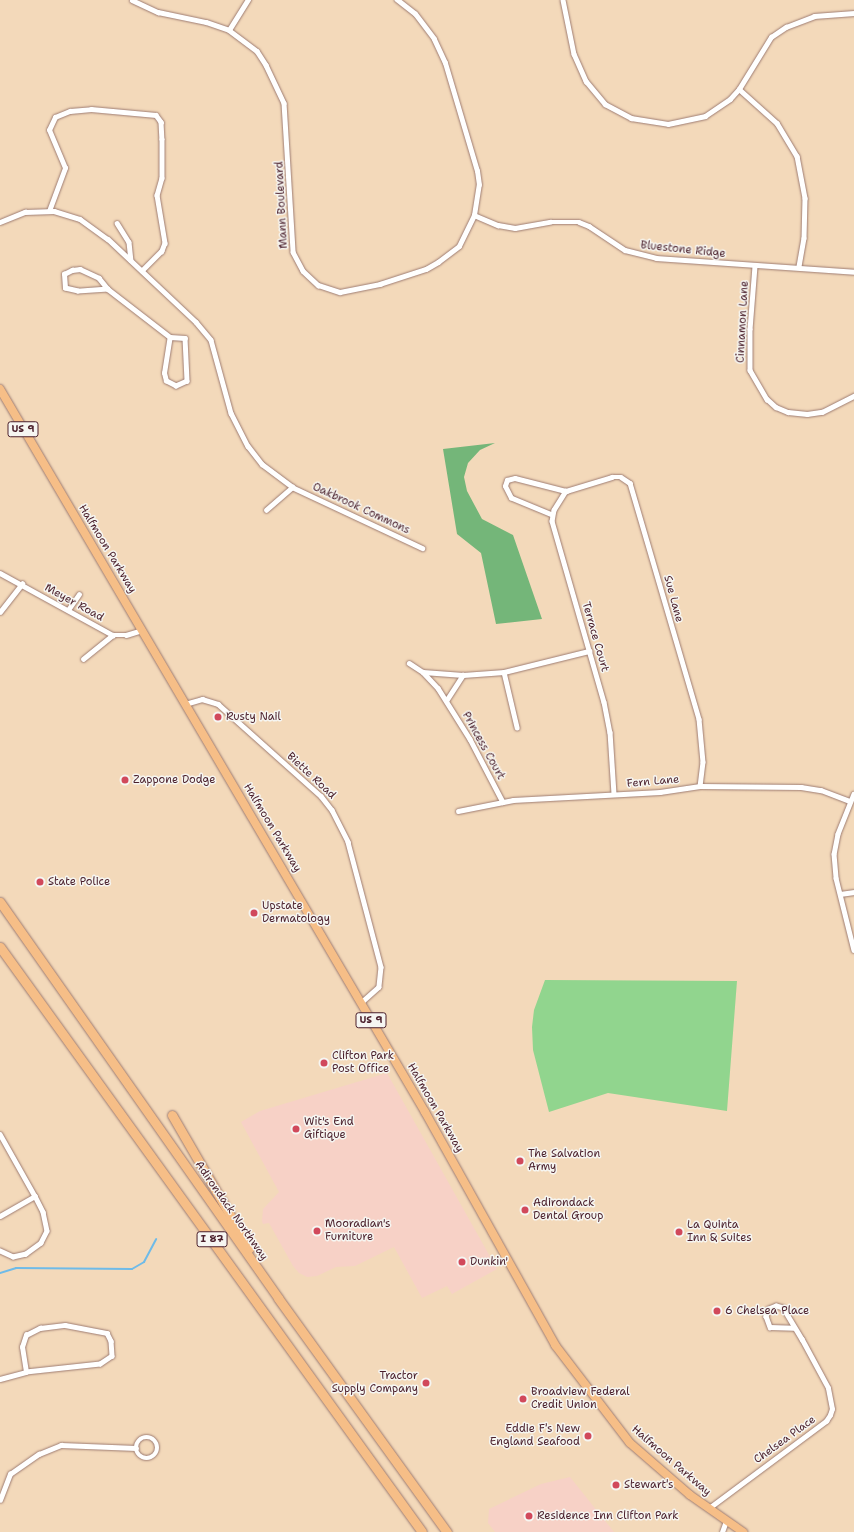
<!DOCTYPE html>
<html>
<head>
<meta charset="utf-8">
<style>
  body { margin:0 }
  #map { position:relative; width:854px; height:1532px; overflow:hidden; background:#f3d9ba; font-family:"Shantell Sans",sans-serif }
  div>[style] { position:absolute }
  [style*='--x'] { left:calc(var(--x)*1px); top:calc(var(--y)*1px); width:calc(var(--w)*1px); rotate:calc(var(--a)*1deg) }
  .built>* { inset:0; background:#f7d1c6 }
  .green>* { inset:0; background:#91d58e }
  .forest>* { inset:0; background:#74b679 }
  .stream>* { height:2px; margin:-1px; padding:0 1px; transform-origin:1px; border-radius:1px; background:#6fbbe8 }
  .roads { filter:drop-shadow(0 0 1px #9e7c72) drop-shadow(0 0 1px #9e7c72) }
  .street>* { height:4.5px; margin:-2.25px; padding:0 2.25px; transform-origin:2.25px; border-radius:2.25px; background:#fff }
  .street>.ring { margin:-2.25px; padding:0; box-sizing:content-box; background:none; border:4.5px solid #fff; border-radius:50% }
  .primary>* { height:8px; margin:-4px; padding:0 4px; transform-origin:4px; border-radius:4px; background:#f6be87 }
  .highway>* { height:9px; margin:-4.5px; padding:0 4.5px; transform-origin:4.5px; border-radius:4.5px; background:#f6be87 }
  .dots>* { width:11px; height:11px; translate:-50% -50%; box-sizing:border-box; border:2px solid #f6f6f2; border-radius:50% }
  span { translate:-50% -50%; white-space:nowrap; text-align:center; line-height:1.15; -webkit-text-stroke:3px #f6f6f2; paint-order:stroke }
  .shield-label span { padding:1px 3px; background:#f6f6f2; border:1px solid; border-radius:3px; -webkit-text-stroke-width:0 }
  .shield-label { font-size:10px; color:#4a1f2b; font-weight:700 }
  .street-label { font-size:11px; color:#4a1f2b }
  .poi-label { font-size:11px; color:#4a1f2b }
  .left { translate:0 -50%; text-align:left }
  .right { translate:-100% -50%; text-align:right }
</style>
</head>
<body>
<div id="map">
  <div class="built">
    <i style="clip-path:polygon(387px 1073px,497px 1269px,452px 1294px,447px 1286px,422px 1298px,394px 1247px,355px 1266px,336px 1267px,317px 1276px,307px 1277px,299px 1273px,293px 1266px,269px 1223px,263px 1224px,262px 1221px,263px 1209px,279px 1192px,241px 1122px,260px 1111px)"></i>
    <i style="clip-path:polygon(570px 1477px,614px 1532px,495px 1532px,488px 1523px,489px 1509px,541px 1484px)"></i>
  </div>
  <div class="green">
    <i style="clip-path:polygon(545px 980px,737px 981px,727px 1111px,608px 1093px,549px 1112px,533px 1050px,532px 1027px,534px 1010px)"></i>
  </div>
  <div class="forest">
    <i style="clip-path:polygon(495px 443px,480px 450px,468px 463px,464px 477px,467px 491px,482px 519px,513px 535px,542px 619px,496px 624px,481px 553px,457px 534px,443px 449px)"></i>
  </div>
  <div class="stream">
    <i style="--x:0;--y:1273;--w:17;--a:-17"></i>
    <i style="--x:16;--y:1268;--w:116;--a:0.5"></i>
    <i style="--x:132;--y:1269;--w:14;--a:-30"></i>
    <i style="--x:144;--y:1262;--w:26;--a:-62"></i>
  </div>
  <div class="roads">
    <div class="street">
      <i style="--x:132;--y:0;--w:29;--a:25"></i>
      <i style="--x:158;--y:12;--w:49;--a:11.8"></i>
      <i style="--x:206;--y:22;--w:24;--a:19"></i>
      <i style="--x:229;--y:30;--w:35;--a:37"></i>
      <i style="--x:257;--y:51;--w:17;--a:57"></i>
      <i style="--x:266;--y:65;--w:42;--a:64.7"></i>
      <i style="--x:284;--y:103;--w:149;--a:86.5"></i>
      <i style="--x:293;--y:252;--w:21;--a:62"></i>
      <i style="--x:303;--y:271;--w:21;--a:43"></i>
      <i style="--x:318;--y:285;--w:23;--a:18"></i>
      <i style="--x:340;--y:292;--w:41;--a:-11.3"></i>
      <i style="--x:380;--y:284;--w:48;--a:-18.1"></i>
      <i style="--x:426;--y:269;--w:14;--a:-30"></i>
      <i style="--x:438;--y:262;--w:26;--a:-37"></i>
      <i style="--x:459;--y:246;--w:34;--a:-64"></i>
      <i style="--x:474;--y:215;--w:30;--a:-81"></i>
      <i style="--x:479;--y:185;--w:14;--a:-98"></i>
      <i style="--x:477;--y:171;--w:113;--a:-106.5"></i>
      <i style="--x:445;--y:63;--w:26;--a:-115"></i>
      <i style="--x:434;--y:39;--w:31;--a:-127"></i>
      <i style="--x:415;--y:14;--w:23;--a:-142"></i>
      <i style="--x:563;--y:0;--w:55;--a:78.5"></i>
      <i style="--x:574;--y:54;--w:30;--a:66"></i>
      <i style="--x:586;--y:81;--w:30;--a:50"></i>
      <i style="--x:605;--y:104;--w:30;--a:28"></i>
      <i style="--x:631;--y:118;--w:37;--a:9"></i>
      <i style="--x:668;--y:124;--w:38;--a:-12"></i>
      <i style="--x:705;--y:116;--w:30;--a:-34"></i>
      <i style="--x:730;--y:99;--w:13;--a:-48"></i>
      <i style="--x:739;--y:89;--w:61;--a:-58.4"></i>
      <i style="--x:771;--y:37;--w:18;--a:-34"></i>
      <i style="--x:786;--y:27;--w:30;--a:-21"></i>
      <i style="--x:814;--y:16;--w:40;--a:-4.3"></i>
      <i style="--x:229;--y:30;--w:36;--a:-58"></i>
      <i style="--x:739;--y:89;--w:51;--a:41.8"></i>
      <i style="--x:777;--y:123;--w:39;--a:59"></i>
      <i style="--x:797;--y:156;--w:43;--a:79.2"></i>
      <i style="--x:805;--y:198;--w:40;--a:91.4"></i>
      <i style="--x:804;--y:238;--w:29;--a:100"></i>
      <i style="--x:49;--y:211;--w:46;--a:-69.6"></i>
      <i style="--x:65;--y:168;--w:41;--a:-112.8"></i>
      <i style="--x:49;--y:130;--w:14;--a:-65"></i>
      <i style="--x:55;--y:117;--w:16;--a:-22"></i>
      <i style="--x:70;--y:111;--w:21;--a:-5"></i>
      <i style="--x:91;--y:109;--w:65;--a:5.3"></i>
      <i style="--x:156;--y:115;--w:9;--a:54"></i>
      <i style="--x:161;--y:122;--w:17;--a:87"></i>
      <i style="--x:162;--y:139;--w:39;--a:90"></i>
      <i style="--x:162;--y:178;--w:18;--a:106"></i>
      <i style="--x:157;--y:195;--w:49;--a:80.5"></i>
      <i style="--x:165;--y:243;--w:9;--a:111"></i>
      <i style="--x:162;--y:251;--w:28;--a:135"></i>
      <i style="--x:474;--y:215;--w:26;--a:23"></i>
      <i style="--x:498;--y:225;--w:17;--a:10"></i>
      <i style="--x:515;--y:228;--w:36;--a:-10"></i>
      <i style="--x:550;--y:222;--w:29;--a:0"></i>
      <i style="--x:579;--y:222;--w:11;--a:22"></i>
      <i style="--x:589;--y:226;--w:43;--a:33.7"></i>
      <i style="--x:625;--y:250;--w:32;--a:14"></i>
      <i style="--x:656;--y:258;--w:198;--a:4"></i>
      <i style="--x:0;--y:222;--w:27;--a:-22"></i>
      <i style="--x:25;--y:212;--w:29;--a:-2"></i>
      <i style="--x:54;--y:211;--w:27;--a:17"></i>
      <i style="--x:80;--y:219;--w:34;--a:36"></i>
      <i style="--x:108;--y:239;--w:121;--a:43.3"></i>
      <i style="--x:196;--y:322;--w:23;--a:50"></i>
      <i style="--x:211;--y:340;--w:76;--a:74.7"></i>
      <i style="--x:231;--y:413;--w:37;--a:63"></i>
      <i style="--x:248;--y:446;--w:23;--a:52"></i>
      <i style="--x:262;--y:464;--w:38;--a:37"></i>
      <i style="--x:292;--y:487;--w:144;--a:25.1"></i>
      <i style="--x:117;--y:223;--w:22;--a:58"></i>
      <i style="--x:129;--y:242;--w:18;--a:84"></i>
      <i style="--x:755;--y:266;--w:63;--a:94.5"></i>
      <i style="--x:750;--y:329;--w:41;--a:90"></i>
      <i style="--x:750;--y:370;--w:34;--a:60"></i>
      <i style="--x:767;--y:399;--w:12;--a:42"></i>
      <i style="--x:776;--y:407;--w:13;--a:23"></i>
      <i style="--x:788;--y:412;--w:19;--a:6"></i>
      <i style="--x:807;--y:414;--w:15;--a:-8"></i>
      <i style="--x:822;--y:412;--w:36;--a:-27"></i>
      <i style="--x:80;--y:269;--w:21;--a:25"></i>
      <i style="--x:99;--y:278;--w:14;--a:51"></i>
      <i style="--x:108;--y:289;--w:30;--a:176"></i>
      <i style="--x:78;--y:291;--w:13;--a:-167"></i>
      <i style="--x:65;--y:288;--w:14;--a:-94"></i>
      <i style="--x:64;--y:274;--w:9;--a:-27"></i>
      <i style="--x:72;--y:270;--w:8;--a:-7"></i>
      <i style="--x:108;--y:289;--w:78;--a:37.7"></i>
      <i style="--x:170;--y:337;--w:15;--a:4"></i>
      <i style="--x:185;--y:338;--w:43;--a:87.3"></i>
      <i style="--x:187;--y:381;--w:12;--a:156"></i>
      <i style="--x:176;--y:386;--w:11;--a:-153"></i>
      <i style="--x:166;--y:381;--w:8;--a:-104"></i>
      <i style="--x:164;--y:373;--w:36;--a:-81"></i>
      <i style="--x:566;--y:491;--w:22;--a:122"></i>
      <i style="--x:554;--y:510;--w:11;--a:100"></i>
      <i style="--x:552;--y:521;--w:188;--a:74"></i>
      <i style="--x:604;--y:702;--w:31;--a:79"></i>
      <i style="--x:610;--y:732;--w:62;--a:86.3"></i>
      <i style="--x:266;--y:510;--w:35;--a:-41"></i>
      <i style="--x:552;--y:515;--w:44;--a:-157.5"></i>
      <i style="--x:511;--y:498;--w:13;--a:-117"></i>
      <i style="--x:505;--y:486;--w:6;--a:-72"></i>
      <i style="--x:507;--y:480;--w:8;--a:-14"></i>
      <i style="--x:515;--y:478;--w:53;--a:14.3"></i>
      <i style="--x:566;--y:491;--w:48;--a:-16.9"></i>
      <i style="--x:612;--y:477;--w:9;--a:0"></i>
      <i style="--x:621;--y:477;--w:11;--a:34"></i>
      <i style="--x:630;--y:483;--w:246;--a:73.7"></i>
      <i style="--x:699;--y:719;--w:43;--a:84.7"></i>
      <i style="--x:703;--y:762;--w:24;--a:97"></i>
      <i style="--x:0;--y:573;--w:129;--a:28.8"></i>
      <i style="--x:113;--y:635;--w:13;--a:0"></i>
      <i style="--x:126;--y:635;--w:17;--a:-17"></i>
      <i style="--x:68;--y:610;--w:19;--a:-55"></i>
      <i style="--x:0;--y:612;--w:36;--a:-52"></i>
      <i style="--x:83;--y:659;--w:38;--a:-39"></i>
      <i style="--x:409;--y:663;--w:17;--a:33"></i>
      <i style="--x:423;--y:672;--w:40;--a:4.3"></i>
      <i style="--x:463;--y:675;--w:41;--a:-4.2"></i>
      <i style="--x:504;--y:672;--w:88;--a:-13.9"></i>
      <i style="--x:423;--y:672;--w:22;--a:47"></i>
      <i style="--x:438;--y:688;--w:60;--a:57.9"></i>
      <i style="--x:470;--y:739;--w:71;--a:62.4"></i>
      <i style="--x:504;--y:672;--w:57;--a:76.7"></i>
      <i style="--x:446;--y:701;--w:31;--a:-57"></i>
      <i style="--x:185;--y:704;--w:18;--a:-16"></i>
      <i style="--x:202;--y:699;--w:17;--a:17"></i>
      <i style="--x:218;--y:704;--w:138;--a:41.8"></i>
      <i style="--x:321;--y:796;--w:18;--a:52"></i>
      <i style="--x:332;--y:810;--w:36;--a:63"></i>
      <i style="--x:348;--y:842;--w:129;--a:75.2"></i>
      <i style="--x:381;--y:967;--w:20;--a:96"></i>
      <i style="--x:379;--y:987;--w:24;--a:138"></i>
      <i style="--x:854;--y:794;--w:43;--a:111.8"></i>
      <i style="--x:838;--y:834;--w:20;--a:101"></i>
      <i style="--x:834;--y:854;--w:24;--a:85"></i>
      <i style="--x:836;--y:878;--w:74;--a:76"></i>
      <i style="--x:458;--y:811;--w:56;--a:-11.3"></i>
      <i style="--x:513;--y:800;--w:147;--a:-3.1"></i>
      <i style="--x:660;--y:792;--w:40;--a:-8.5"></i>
      <i style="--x:700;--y:786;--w:101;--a:0.6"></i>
      <i style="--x:801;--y:787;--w:20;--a:9"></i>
      <i style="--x:821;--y:790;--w:30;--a:21"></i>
      <i style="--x:840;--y:894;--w:14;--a:-8"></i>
      <i style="--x:0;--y:1134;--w:71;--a:60.6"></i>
      <i style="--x:0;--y:1216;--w:40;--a:-29.7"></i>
      <i style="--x:35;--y:1196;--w:18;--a:63"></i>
      <i style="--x:43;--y:1212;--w:19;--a:78"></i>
      <i style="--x:47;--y:1231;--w:13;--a:117"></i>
      <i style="--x:41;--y:1243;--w:19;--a:144"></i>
      <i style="--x:26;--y:1254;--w:13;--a:167"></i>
      <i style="--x:13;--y:1257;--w:14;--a:-155"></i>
      <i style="--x:65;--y:1325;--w:43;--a:10.8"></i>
      <i style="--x:107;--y:1333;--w:9;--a:63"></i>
      <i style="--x:111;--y:1341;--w:15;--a:86"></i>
      <i style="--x:112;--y:1356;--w:14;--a:146"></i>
      <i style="--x:100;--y:1364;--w:74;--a:173.8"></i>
      <i style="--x:26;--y:1372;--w:25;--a:-99"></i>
      <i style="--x:22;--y:1347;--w:13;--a:-72"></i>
      <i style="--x:26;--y:1335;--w:16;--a:-27"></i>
      <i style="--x:40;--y:1328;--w:25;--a:-7"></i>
      <i style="--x:0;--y:1379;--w:27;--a:-15"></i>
      <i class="ring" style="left:136px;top:1437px;width:17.5px;height:17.5px"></i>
      <i style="--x:0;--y:1500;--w:28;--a:-69"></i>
      <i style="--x:10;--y:1474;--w:35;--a:-35"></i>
      <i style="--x:39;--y:1454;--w:24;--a:-22"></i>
      <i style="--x:61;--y:1445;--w:75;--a:2.3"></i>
      <i style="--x:709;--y:1508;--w:146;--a:-36.6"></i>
      <i style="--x:826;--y:1421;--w:7;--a:-56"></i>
      <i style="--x:830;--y:1415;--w:6;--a:-72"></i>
      <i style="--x:832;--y:1409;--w:21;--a:-101"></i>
      <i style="--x:828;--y:1388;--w:55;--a:-118.4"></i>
      <i style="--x:802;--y:1340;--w:37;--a:-121"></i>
      <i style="--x:783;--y:1308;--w:7;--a:-164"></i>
      <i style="--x:776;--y:1306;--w:8;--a:157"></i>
      <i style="--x:769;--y:1309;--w:8;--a:113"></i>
      <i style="--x:766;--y:1316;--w:12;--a:70"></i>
      <i style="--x:770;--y:1327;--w:23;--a:2"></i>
      <i style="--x:722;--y:1532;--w:12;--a:-70"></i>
    </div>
    <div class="primary">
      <i style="--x:0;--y:389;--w:839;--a:59.55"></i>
      <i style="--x:425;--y:1112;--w:267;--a:60.8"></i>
      <i style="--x:555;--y:1345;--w:123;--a:52.6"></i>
      <i style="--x:630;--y:1443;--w:79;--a:40.9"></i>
      <i style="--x:690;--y:1495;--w:65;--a:34.9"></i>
    </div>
    <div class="highway">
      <i style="--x:0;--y:902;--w:484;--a:54.9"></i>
      <i style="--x:278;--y:1298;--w:289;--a:54.2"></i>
      <i style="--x:0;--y:947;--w:721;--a:54.19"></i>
      <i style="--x:172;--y:1115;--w:154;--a:59.9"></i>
    </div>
  </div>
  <div class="dots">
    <i style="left:218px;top:717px;background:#d1495b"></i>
    <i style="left:125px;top:780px;background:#d1495b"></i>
    <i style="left:40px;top:882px;background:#d1495b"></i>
    <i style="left:254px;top:913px;background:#d1495b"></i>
    <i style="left:324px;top:1063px;background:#d1495b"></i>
    <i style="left:296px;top:1129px;background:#d1495b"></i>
    <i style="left:520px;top:1161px;background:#d1495b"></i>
    <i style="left:525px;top:1210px;background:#d1495b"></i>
    <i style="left:317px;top:1231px;background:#d1495b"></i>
    <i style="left:679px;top:1232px;background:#d1495b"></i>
    <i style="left:462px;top:1262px;background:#d1495b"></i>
    <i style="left:717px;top:1311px;background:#d1495b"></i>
    <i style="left:426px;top:1383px;background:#d1495b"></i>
    <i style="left:523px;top:1399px;background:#d1495b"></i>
    <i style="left:588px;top:1436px;background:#d1495b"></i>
    <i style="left:616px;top:1485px;background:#d1495b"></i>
    <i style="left:529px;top:1516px;background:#d1495b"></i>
  </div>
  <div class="shield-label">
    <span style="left:23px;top:429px">US 9</span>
    <span style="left:371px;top:1020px">US 9</span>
    <span style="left:212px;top:1239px">I 87</span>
  </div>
  <div class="street-label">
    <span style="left:282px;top:205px;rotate:-93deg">Mann Boulevard</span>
    <span style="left:683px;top:250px;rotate:6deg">Bluestone Ridge</span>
    <span style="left:743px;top:322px;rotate:-87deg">Cinnamon Lane</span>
    <span style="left:361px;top:509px;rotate:25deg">Oakbrook Commons</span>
    <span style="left:107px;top:549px;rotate:59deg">Halfmoon Parkway</span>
    <span style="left:673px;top:599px;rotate:75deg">Sue Lane</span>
    <span style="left:74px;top:603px;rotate:29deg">Meyer Road</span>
    <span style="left:595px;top:637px;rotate:74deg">Terrace Court</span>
    <span style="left:483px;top:746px;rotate:61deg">Princess Court</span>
    <span style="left:311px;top:776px;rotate:43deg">Biette Road</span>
    <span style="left:653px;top:782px;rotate:-5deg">Fern Lane</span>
    <span style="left:272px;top:828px;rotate:59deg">Halfmoon Parkway</span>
    <span style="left:435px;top:1108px;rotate:60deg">Halfmoon Parkway</span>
    <span style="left:231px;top:1211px;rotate:55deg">Adirondack Northway</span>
    <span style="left:785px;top:1440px;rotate:-36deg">Chelsea Place</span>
    <span style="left:671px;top:1461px;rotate:41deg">Halfmoon Parkway</span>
  </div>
  <div class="poi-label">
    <span class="left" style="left:226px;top:717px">Rusty Nail</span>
    <span class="left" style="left:133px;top:780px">Zappone Dodge</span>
    <span class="left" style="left:48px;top:882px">State Police</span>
    <span class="left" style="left:262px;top:913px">Upstate<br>Dermatology</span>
    <span class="left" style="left:332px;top:1063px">Clifton Park<br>Post Office</span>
    <span class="left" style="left:304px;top:1129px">Wit's End<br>Giftique</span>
    <span class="left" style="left:528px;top:1161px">The Salvation<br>Army</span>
    <span class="left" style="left:533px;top:1210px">Adirondack<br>Dental Group</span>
    <span class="left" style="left:325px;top:1231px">Mooradian's<br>Furniture</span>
    <span class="left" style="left:687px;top:1232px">La Quinta<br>Inn &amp; Suites</span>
    <span class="left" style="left:470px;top:1262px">Dunkin'</span>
    <span class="left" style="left:725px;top:1311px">6 Chelsea Place</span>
    <span class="right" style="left:418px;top:1383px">Tractor<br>Supply Company</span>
    <span class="left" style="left:531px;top:1399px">Broadview Federal<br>Credit Union</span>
    <span class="right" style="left:580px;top:1436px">Eddie F's New<br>England Seafood</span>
    <span class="left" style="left:624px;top:1485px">Stewart's</span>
    <span class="left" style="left:537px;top:1516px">Residence Inn Clifton Park</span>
  </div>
</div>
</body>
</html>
